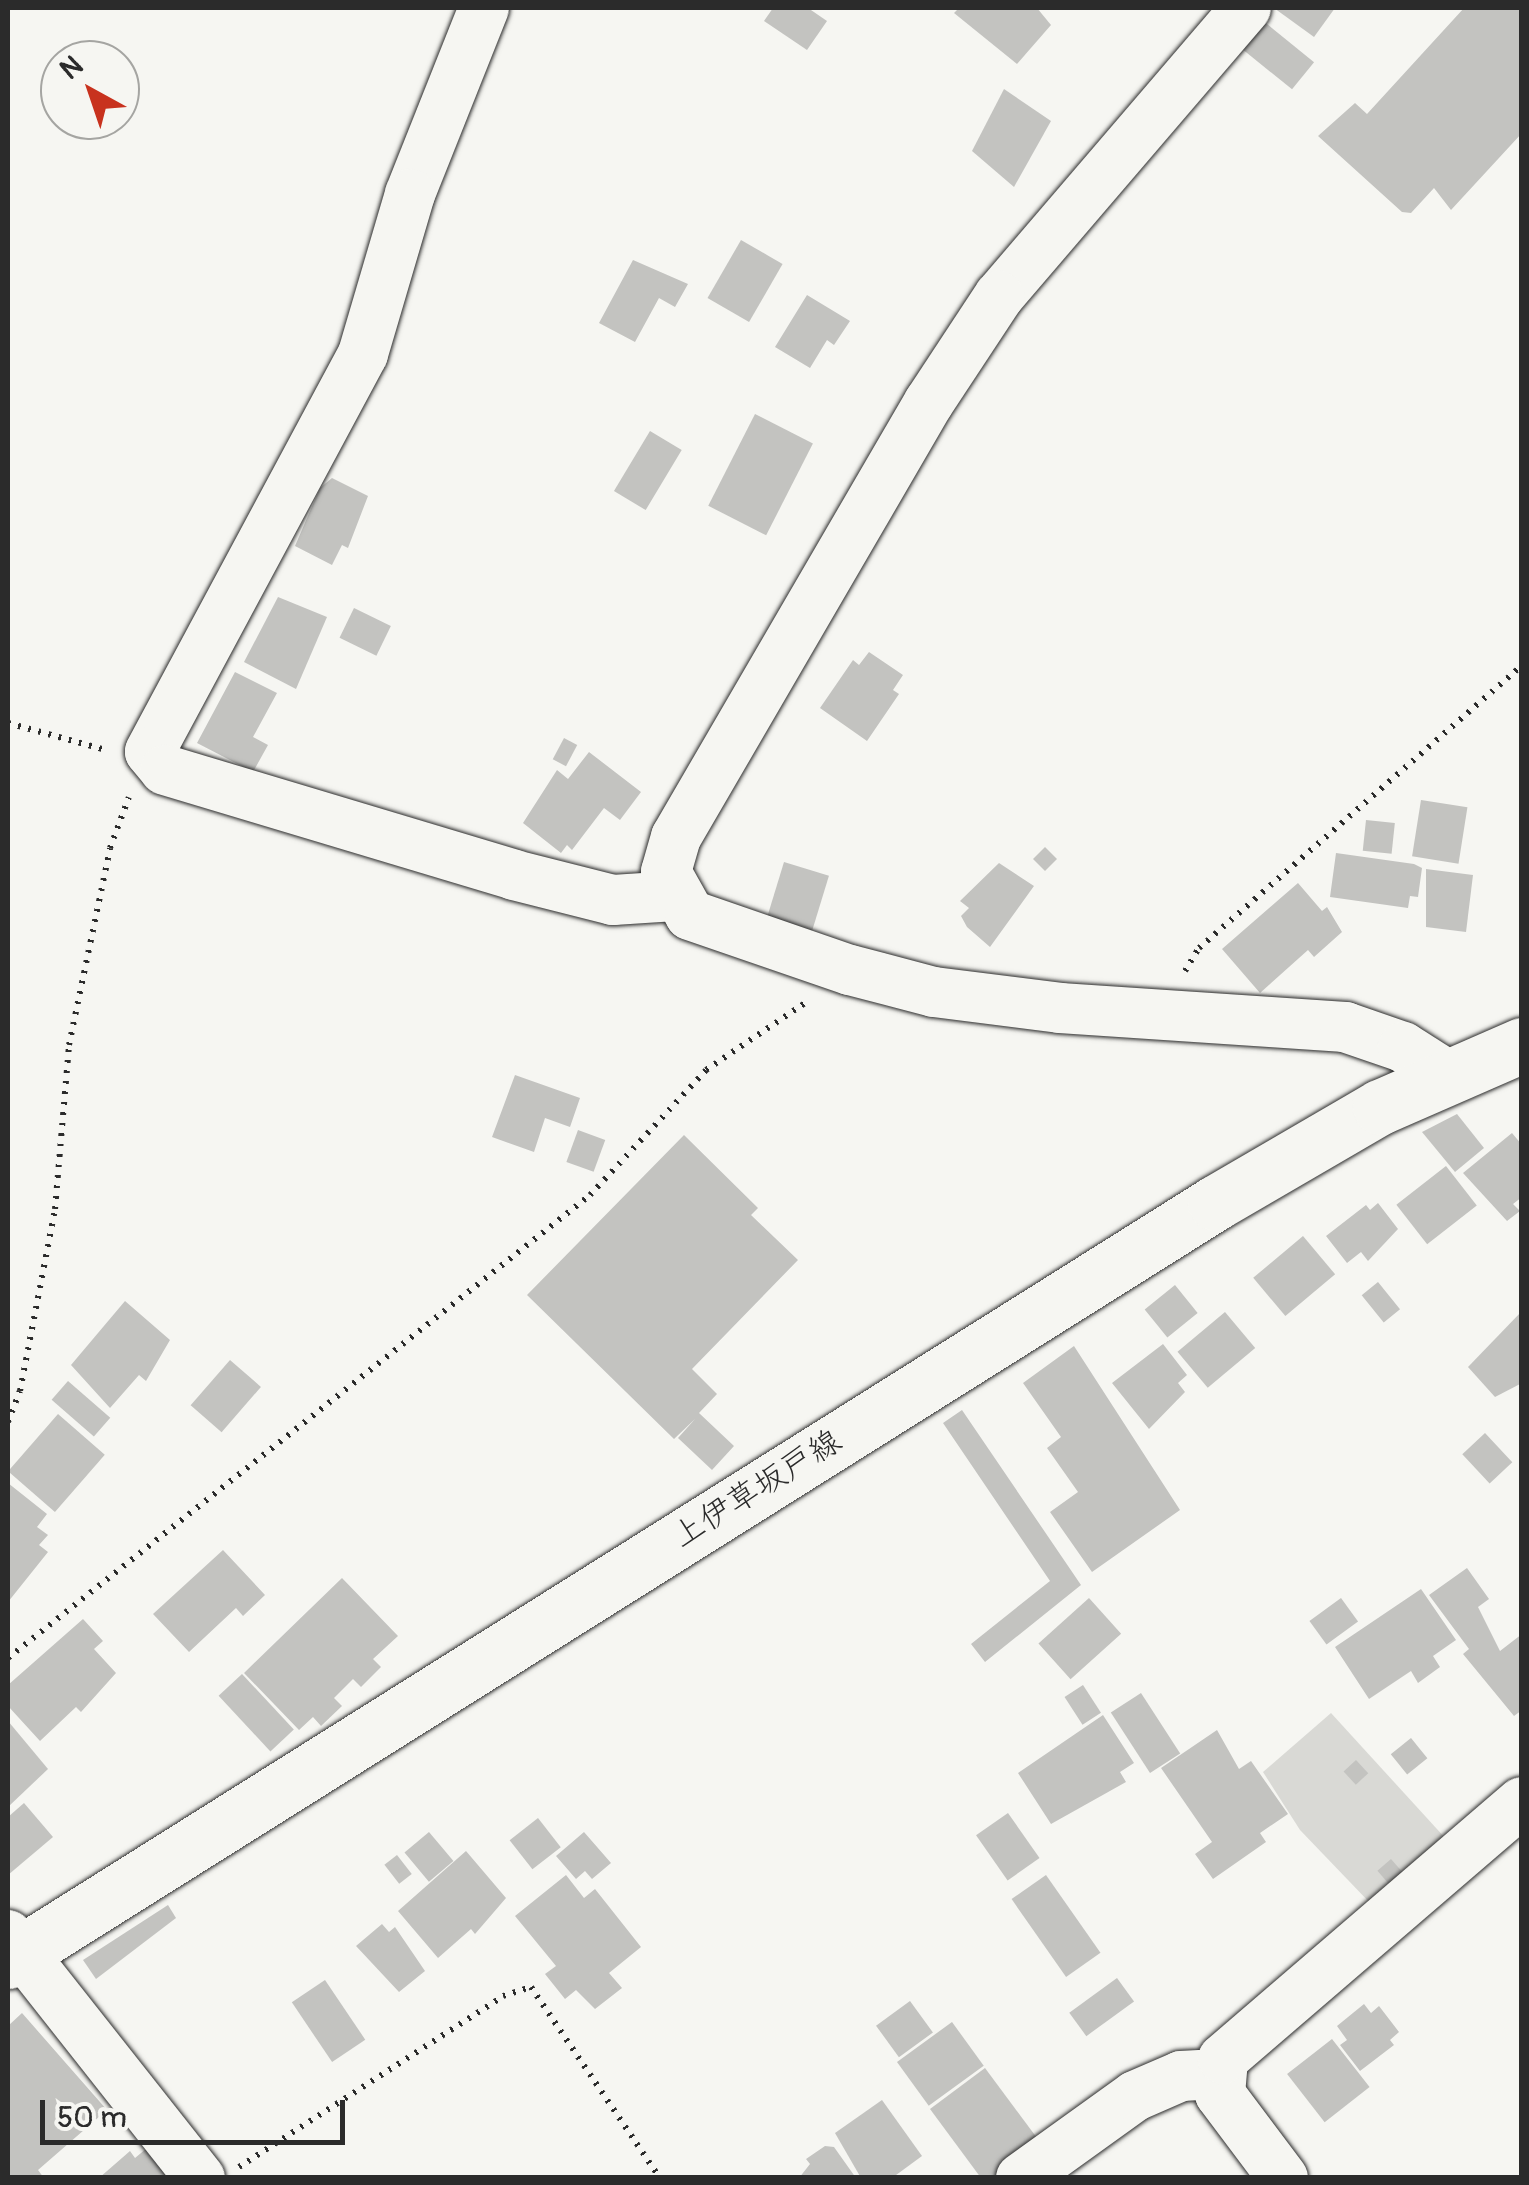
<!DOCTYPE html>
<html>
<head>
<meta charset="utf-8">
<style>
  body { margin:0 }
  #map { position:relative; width:1529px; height:2185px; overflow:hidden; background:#f6f6f2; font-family:Pangolin,"Klee One",sans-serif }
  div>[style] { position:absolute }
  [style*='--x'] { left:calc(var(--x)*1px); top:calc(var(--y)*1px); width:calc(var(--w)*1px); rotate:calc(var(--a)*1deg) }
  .green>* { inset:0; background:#d9d9d5 }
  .building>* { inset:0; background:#c3c3c0; transform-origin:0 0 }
  .path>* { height:6px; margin-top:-3px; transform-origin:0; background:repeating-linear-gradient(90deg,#2b2b2b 0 2.5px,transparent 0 10.5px) }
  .roads { filter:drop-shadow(0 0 2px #2b2b2b) drop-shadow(0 0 2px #2b2b2b) }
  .minor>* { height:50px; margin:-25px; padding:0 25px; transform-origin:25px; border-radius:25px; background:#f6f6f2 }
  .major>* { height:55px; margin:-27.5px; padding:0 27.5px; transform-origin:27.5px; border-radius:27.5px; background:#f6f6f2 }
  span { translate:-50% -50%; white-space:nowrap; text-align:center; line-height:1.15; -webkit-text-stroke:8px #f6f6f2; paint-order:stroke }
  .street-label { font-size:32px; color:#2b2b2b }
  .frame { position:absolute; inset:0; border:10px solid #2b2b2b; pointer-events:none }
  .north { position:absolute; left:40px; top:40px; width:100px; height:100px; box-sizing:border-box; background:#f6f6f2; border:2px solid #a5a5a2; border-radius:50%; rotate:320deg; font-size:28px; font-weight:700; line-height:40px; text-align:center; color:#2b2b2b }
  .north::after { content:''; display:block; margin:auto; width:35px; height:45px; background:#c8321e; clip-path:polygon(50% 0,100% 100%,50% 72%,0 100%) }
  .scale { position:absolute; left:40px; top:2100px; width:305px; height:45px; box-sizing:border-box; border:5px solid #2b2b2b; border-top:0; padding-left:12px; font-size:30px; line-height:35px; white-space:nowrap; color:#2b2b2b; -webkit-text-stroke:8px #f6f6f2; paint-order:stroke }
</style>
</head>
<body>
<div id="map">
  <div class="green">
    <i style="clip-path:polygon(1331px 1713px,1447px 1840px,1371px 1904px,1300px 1830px,1263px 1772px)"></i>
  </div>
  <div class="building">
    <i style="clip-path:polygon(773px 8px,808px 8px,827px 21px,807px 50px,764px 21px)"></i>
    <i style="clip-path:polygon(959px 8px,1037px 8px,1051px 25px,1017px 64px,954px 13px)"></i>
    <i style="clip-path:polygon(1274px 8px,1335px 8px,1314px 37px)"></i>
    <i style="clip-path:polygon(1464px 8px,1522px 8px,1522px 133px,1451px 210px,1434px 188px,1411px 213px,1402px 212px,1318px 136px,1355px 103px,1367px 114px)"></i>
    <i style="left:1262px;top:20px;width:67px;height:35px;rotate:39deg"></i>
    <i style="clip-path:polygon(1004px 89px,1051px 121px,1014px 187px,972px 151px)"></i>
    <i style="left:741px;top:240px;width:48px;height:67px;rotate:30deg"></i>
    <i style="clip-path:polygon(633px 260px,688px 284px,675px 307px,659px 298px,635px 342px,599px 323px)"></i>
    <i style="clip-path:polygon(807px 295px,850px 321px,834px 345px,827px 340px,810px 368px,775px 347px)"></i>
    <i style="left:755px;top:414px;width:65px;height:103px;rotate:27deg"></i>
    <i style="left:650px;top:431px;width:37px;height:70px;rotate:31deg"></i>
    <i style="clip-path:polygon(332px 478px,368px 496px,348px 548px,342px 545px,332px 565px,295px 546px,320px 488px)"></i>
    <i style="clip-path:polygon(278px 597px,327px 617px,296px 689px,244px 662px)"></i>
    <i style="left:354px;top:608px;width:41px;height:33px;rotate:26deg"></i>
    <i style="clip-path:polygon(869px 652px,903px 675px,893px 690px,899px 694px,867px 741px,820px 708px,853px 660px,859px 665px)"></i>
    <i style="clip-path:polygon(235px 672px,277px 693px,253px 737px,268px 745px,253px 772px,197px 743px)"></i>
    <i style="left:564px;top:738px;width:15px;height:24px;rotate:28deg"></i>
    <i style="clip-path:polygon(589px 752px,641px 792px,620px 820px,604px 808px,572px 850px,567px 845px,561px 853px,523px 823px,557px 770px,568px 779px)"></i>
    <i style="left:1421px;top:800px;width:47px;height:57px;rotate:9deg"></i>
    <i style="left:1366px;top:820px;width:29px;height:31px;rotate:6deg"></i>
    <i style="left:1045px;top:847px;width:17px;height:17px;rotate:45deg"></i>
    <i style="clip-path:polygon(1336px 853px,1414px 864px,1422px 868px,1418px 897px,1410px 896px,1408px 908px,1330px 897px)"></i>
    <i style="left:784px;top:862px;width:47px;height:63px;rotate:17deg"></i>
    <i style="clip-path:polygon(999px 863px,1034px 886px,990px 947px,967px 927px,961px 916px,969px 908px,960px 901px)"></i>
    <i style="clip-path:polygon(1426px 869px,1473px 875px,1466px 932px,1426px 927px)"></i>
    <i style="clip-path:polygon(1298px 883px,1322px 911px,1327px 907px,1342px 932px,1314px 957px,1308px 950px,1260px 993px,1222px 949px)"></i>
    <i style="clip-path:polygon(515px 1075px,580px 1098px,570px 1127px,545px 1118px,534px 1152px,492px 1137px)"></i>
    <i style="clip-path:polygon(1457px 1114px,1484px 1148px,1455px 1172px,1422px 1132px)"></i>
    <i style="left:578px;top:1130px;width:29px;height:34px;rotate:20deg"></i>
    <i style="clip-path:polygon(1512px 1133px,1522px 1145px,1522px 1197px,1513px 1204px,1520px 1211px,1507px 1221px,1463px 1173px)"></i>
    <i style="clip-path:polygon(684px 1135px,758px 1208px,751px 1215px,798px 1260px,692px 1369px,717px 1394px,699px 1413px,734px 1446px,712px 1470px,678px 1438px,695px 1419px,674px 1439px,527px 1295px)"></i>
    <i style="left:1446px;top:1166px;width:50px;height:63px;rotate:52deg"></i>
    <i style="clip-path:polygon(1378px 1203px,1398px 1229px,1368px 1261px,1361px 1252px,1347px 1263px,1326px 1236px,1366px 1205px,1370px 1210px)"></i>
    <i style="left:1303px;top:1236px;width:50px;height:65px;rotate:50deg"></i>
    <i style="left:1378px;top:1282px;width:35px;height:21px;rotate:51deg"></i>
    <i style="left:1175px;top:1285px;width:36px;height:39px;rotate:51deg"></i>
    <i style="clip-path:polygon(125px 1301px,170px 1340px,146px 1381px,139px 1375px,110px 1408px,71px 1365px)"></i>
    <i style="clip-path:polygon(1522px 1311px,1522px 1383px,1495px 1397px,1468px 1367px)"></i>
    <i style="left:1225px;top:1312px;width:47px;height:62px;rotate:50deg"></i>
    <i style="clip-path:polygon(1163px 1344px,1187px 1375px,1178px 1383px,1185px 1392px,1149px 1429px,1112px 1383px)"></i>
    <i style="clip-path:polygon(1074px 1346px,1180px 1510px,1092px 1572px,1050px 1512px,1078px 1492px,1047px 1448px,1061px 1437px,1023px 1383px)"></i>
    <i style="left:230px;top:1360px;width:41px;height:60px;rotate:41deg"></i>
    <i style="left:68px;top:1381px;width:56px;height:25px;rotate:41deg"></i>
    <i style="clip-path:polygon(962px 1410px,1081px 1585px,985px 1662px,971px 1644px,1050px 1581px,943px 1423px)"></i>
    <i style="left:58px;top:1414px;width:62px;height:76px;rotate:41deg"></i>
    <i style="left:1485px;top:1433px;width:40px;height:31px;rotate:47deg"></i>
    <i style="clip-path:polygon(8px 1483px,47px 1514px,37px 1527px,48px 1535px,39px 1545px,48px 1552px,8px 1602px)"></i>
    <i style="clip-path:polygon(223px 1550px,265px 1595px,243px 1616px,236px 1608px,189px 1652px,153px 1614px)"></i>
    <i style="clip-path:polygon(1467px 1568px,1489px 1599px,1478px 1607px,1500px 1651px,1522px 1634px,1522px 1710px,1514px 1716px,1463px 1654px,1469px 1649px,1429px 1595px)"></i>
    <i style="clip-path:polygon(342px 1578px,398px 1636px,373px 1659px,381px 1667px,361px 1687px,353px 1679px,334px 1698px,342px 1706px,321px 1726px,313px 1717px,299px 1730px,244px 1673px)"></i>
    <i style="clip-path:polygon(1421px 1589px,1456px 1640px,1433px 1656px,1440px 1667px,1418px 1683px,1411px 1671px,1369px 1699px,1335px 1647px)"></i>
    <i style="left:1089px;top:1598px;width:48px;height:68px;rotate:48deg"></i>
    <i style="left:1341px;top:1598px;width:29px;height:39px;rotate:54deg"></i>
    <i style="clip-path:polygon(83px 1619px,103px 1641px,94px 1649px,116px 1673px,81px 1712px,76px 1707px,40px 1741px,8px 1706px,8px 1685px)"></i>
    <i style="left:242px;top:1674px;width:76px;height:32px;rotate:47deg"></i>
    <i style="left:1083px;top:1685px;width:33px;height:22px;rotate:57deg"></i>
    <i style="left:1141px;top:1693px;width:72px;height:36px;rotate:57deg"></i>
    <i style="clip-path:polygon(1103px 1715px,1134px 1763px,1120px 1772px,1126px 1782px,1051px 1824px,1018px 1773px)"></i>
    <i style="clip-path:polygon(8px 1721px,48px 1769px,8px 1807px)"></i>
    <i style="clip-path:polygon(1217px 1730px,1239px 1769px,1251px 1761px,1288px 1814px,1260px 1833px,1266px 1842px,1213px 1879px,1195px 1854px,1212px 1842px,1161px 1768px)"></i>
    <i style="left:1411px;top:1738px;width:26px;height:26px;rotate:51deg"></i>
    <i style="left:1356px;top:1760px;width:18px;height:17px;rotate:47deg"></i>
    <i style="clip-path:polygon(24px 1803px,53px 1837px,8px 1875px,8px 1817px)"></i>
    <i style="left:1008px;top:1813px;width:55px;height:39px;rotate:55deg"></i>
    <i style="left:538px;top:1818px;width:37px;height:36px;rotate:52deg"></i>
    <i style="left:429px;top:1832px;width:38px;height:32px;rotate:50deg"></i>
    <i style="clip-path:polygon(584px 1832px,611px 1863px,592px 1879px,585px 1871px,576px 1879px,556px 1856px)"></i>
    <i style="clip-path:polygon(466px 1851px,506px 1898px,475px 1934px,471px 1929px,438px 1958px,398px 1911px)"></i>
    <i style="left:397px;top:1855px;width:24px;height:16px;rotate:52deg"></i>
    <i style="left:1391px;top:1859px;width:21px;height:18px;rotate:49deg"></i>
    <i style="clip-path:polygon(566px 1875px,584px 1898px,595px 1889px,641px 1947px,609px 1973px,622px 1988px,595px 2009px,576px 1990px,565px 1999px,545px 1974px,556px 1966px,515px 1916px)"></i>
    <i style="left:1046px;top:1875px;width:95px;height:42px;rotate:55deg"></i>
    <i style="clip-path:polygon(168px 1905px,176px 1918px,96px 1979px,83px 1960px)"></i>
    <i style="clip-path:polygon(382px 1924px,389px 1932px,395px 1927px,425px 1971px,399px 1992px,356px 1946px)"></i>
    <i style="left:1117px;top:1978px;width:29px;height:59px;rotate:54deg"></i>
    <i style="left:325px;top:1980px;width:72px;height:40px;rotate:56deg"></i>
    <i style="left:910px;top:2001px;width:39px;height:42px;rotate:54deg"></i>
    <i style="clip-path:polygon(1364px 2004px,1371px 2013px,1379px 2006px,1399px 2032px,1390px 2040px,1394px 2045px,1360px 2071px,1340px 2045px,1347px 2040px,1337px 2026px)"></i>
    <i style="clip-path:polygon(22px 2013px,107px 2110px,38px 2170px,44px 2178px,8px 2178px,8px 2026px)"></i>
    <i style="left:952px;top:2022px;width:54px;height:68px;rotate:54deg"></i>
    <i style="left:1332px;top:2039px;width:61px;height:57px;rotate:52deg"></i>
    <i style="clip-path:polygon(985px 2068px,1040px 2142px,991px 2178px,981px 2178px,930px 2109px)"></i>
    <i style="clip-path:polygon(882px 2100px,922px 2156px,892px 2178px,861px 2178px,835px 2133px)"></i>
    <i style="clip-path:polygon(825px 2146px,834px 2147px,856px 2178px,799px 2178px,810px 2164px,806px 2159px)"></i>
    <i style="clip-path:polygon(147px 2148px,173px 2178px,99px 2178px,130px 2151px,135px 2158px)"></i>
  </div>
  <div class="path">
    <i style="--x:8;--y:723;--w:102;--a:15.4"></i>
    <i style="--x:1185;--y:971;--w:27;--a:-59"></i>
    <i style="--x:1199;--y:948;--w:429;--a:-41.2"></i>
    <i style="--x:8;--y:1422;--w:33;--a:-69"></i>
    <i style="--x:20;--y:1391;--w:185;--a:-79.1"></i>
    <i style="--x:55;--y:1209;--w:165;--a:-85.1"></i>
    <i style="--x:69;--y:1045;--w:201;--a:-78.2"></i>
    <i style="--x:110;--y:848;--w:54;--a:-69.6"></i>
    <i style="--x:8;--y:1658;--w:744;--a:-38.5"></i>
    <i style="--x:590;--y:1195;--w:171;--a:-47.1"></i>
    <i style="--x:706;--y:1070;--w:120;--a:-34.1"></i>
    <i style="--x:239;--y:2167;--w:315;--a:-32.9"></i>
    <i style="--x:503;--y:1996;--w:29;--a:-18"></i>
    <i style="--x:531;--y:1987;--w:230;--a:56"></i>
  </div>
  <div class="roads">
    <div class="minor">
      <i style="--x:484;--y:8;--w:200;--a:111.7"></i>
      <i style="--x:410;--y:194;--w:167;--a:106.4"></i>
      <i style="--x:363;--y:354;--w:451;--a:118.2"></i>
      <i style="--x:150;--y:752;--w:23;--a:50"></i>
      <i style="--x:165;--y:770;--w:364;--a:16.7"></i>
      <i style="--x:514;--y:875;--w:102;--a:14.2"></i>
      <i style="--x:613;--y:900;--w:62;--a:-3.7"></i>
      <i style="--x:1246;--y:8;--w:379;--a:130.6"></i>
      <i style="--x:999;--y:296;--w:127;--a:123.4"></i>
      <i style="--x:929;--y:402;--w:503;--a:120.18"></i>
      <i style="--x:676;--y:837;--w:36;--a:106"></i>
      <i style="--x:666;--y:872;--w:49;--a:60.8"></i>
      <i style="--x:690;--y:915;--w:169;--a:19"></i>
      <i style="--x:850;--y:970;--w:87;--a:14.7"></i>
      <i style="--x:934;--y:992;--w:127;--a:7.2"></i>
      <i style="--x:1060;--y:1008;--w:286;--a:3.8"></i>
      <i style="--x:1345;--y:1027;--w:61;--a:19"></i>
      <i style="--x:1403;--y:1047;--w:52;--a:32.5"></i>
      <i style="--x:8;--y:1935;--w:310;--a:51.7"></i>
      <i style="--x:1021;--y:2178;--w:140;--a:-35.7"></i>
      <i style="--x:1135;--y:2096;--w:50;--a:-23.5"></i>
      <i style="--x:1181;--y:2076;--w:37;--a:-3"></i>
      <i style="--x:1283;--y:2178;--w:105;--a:-126.9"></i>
      <i style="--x:1220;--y:2094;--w:35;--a:-85"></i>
      <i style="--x:1223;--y:2059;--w:394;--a:-40.7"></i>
    </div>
    <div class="major">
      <i style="--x:8;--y:1961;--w:1425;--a:-32.13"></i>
      <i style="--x:1215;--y:1203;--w:191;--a:-30.2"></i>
      <i style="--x:1380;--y:1107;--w:155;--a:-23.6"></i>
    </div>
  </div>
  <div class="street-label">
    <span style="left:757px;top:1489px;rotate:-32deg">上伊草坂戸線</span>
  </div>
  <div class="frame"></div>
  <div class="north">N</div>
  <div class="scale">50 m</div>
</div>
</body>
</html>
